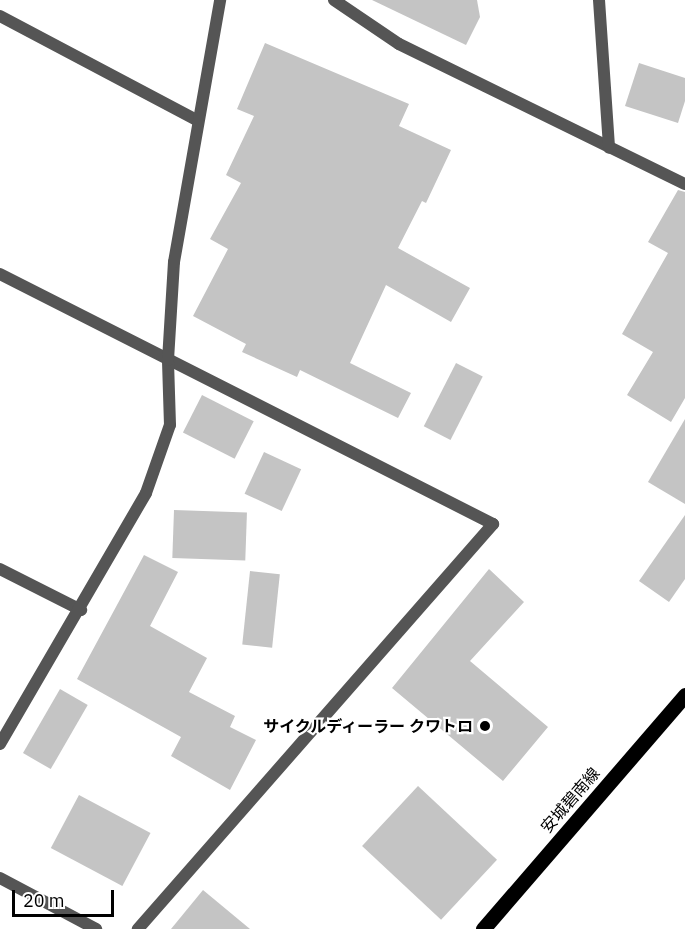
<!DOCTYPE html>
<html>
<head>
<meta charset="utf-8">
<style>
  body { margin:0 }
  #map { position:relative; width:685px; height:929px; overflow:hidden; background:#fff; font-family:"IBM Plex Sans","Noto Sans JP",sans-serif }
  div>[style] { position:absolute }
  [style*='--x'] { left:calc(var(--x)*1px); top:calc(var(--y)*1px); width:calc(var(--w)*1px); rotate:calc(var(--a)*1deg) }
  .building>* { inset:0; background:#c4c4c4; transform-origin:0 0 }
  .minor>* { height:12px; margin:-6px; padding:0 6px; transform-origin:6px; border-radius:6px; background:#555 }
  .primary>* { height:15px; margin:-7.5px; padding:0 7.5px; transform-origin:7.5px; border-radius:7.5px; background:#000 }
  .dots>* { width:16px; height:16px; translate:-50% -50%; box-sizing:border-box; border:3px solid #fff; border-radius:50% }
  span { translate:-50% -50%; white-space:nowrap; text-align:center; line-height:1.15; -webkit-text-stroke:4.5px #fff; paint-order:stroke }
  .poi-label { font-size:16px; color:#000; font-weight:700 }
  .right { translate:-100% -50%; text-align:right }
  .street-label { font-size:16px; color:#000 }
  .scale { position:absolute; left:12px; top:890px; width:102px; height:27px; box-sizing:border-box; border:3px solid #000; border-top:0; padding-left:8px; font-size:18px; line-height:21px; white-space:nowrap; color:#000; -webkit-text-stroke:4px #fff; paint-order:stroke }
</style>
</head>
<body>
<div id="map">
  <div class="building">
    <i style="clip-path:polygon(372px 0,477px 0,480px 17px,466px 45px)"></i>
    <i style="clip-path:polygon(265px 43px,409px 104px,399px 126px,451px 150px,426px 203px,422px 201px,398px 248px,470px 288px,451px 322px,386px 285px,350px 363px,411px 393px,398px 418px,300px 370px,297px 377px,242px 352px,246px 344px,193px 316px,228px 249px,210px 239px,241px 183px,226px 175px,254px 116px,237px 109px)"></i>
    <i style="clip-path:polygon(639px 63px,685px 78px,685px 101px,678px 123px,625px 106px)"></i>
    <i style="clip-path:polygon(678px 190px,685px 192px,685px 398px,671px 422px,627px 395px,653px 352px,622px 334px,668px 253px,648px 242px)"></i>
    <i style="left:456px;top:363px;width:30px;height:71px;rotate:27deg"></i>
    <i style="left:202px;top:395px;width:58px;height:42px;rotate:27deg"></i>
    <i style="clip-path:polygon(685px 419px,685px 504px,648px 482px)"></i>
    <i style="left:264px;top:452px;width:41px;height:46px;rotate:25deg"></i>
    <i style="left:174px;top:510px;width:73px;height:48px;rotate:2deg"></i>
    <i style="clip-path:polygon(685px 515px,685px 579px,669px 602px,639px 581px)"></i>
    <i style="clip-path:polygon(144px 555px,178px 572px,150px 626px,207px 658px,189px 692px,235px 716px,230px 727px,256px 740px,230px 790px,171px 756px,181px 737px,77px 679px)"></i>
    <i style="clip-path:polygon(489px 569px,524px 602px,470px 661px,548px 727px,503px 781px,392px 688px)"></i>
    <i style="left:250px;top:571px;width:30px;height:74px;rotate:6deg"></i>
    <i style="left:60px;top:689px;width:32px;height:74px;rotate:30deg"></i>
    <i style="left:418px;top:786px;width:108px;height:82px;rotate:43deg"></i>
    <i style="left:79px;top:795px;width:81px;height:60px;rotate:28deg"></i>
    <i style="clip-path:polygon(203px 890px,250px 929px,171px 929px)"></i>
  </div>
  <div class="minor">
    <i style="--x:334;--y:0;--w:78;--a:34.1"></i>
    <i style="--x:399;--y:44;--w:318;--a:26.1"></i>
    <i style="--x:599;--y:0;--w:148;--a:86.1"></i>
    <i style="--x:0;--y:16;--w:224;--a:27.9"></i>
    <i style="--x:0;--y:274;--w:553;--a:26.89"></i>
    <i style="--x:493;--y:524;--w:539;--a:131.24"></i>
    <i style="--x:0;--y:569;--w:91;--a:26.8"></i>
    <i style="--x:0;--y:744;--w:290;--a:-59.8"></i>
    <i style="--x:146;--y:493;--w:72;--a:-70.6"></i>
    <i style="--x:170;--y:425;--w:65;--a:-91.8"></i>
    <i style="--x:168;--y:360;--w:98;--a:-86.5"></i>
    <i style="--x:174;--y:262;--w:266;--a:-80"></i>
    <i style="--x:0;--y:878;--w:109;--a:28"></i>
  </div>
  <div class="primary">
    <i style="--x:483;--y:929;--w:309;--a:-49.2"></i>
  </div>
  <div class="dots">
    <i style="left:485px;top:726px;background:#000"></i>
  </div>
  <div class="poi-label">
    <span class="right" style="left:473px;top:726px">サイクルディーラー クワトロ</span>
  </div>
  <div class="street-label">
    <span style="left:570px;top:800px;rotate:-49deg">安城碧南線</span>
  </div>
  <div class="scale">20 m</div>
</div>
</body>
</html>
